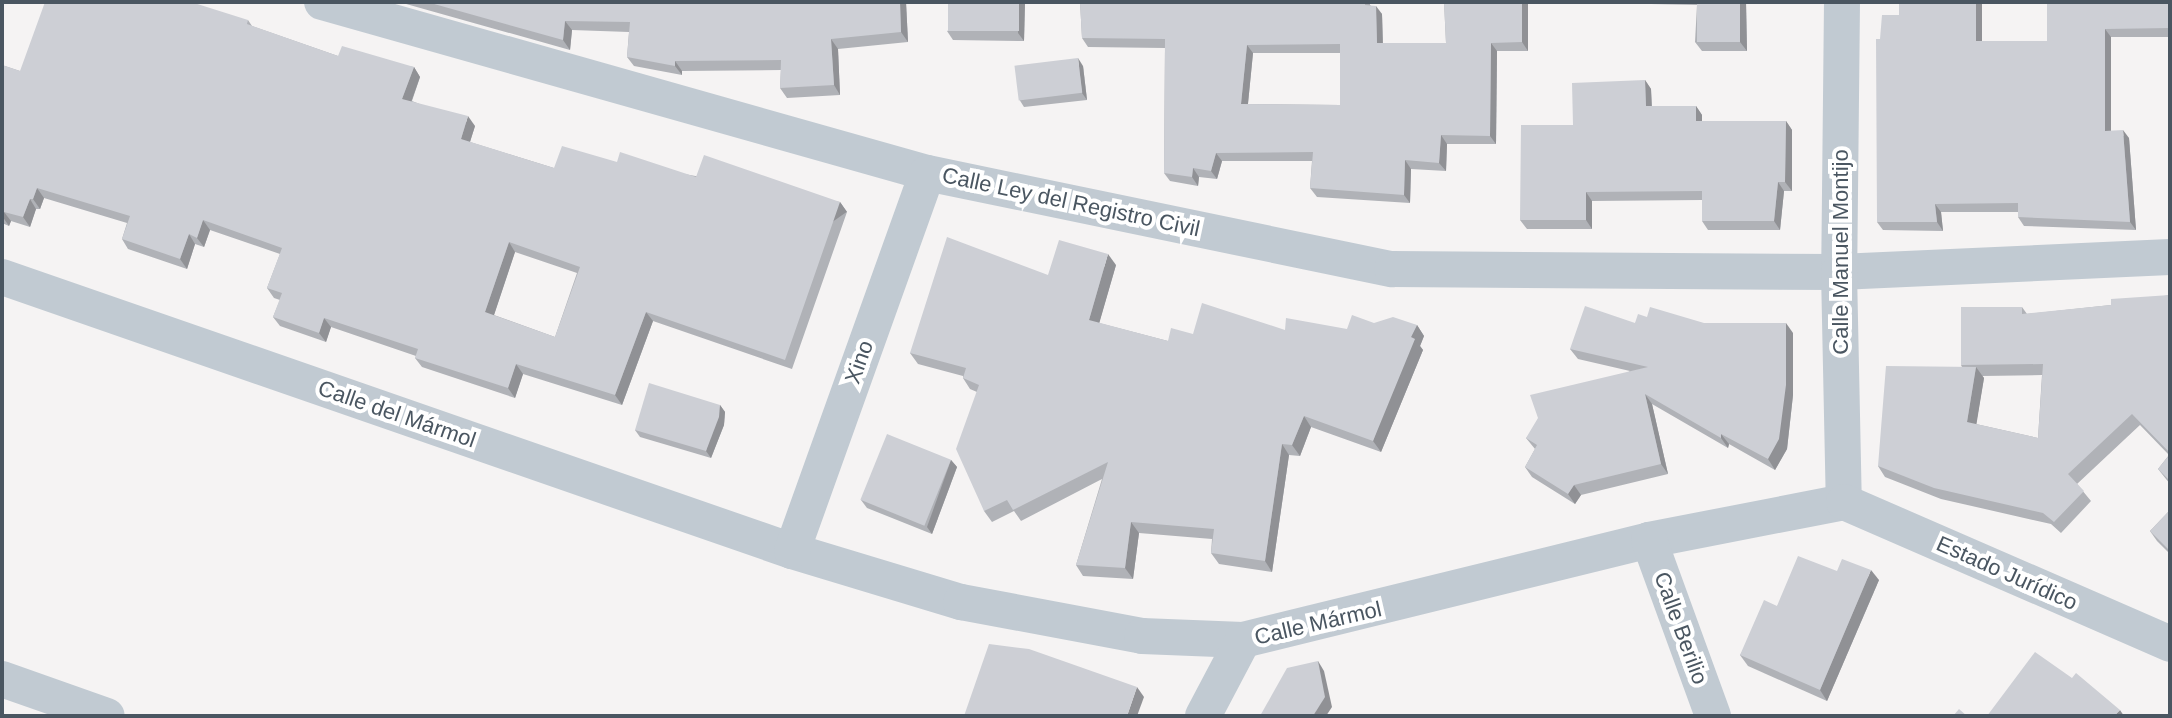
<!DOCTYPE html>
<html>
<head>
<meta charset="utf-8">
<style>
  body { margin:0 }
  #map { position:relative; width:2172px; height:718px; overflow:hidden; background:#f5f3f3; font-family:Helvetica,sans-serif }
  div>[style] { position:absolute }
  [style*='--x'] { left:calc(var(--x)*1px); top:calc(var(--y)*1px); width:calc(var(--w)*1px); rotate:calc(var(--a)*1deg) }
  .minor>* { height:36px; margin:-18px; padding:0 18px; transform-origin:18px; border-radius:18px; background:#c1cad2 }
  .wall>* { inset:0; background:#b0b2b7 }
  .shaded-wall>* { inset:0; background:#909195; transform-origin:0 0 }
  .building>* { inset:0; background:#cdcfd5; transform-origin:0 0 }
  span { translate:-50% -50%; white-space:nowrap; text-align:center; line-height:1.15; -webkit-text-stroke:8px #fff; paint-order:stroke }
  .street-label { font-size:22px; color:#4a5661 }
  .frame { position:absolute; inset:0; border:4px solid #4a5661; pointer-events:none }
</style>
</head>
<body>
<div id="map">
  <div class="minor">
    <i style="--x:322;--y:2;--w:629;--a:15.78"></i>
    <i style="--x:927;--y:173;--w:475;--a:11.7"></i>
    <i style="--x:1392;--y:269;--w:447;--a:0.4"></i>
    <i style="--x:1839;--y:272;--w:331;--a:-2.6"></i>
    <i style="--x:1842;--y:2;--w:270;--a:90.6"></i>
    <i style="--x:1839;--y:272;--w:230;--a:88.8"></i>
    <i style="--x:2;--y:277;--w:836;--a:19.13"></i>
    <i style="--x:792;--y:551;--w:177;--a:16.8"></i>
    <i style="--x:961;--y:602;--w:184;--a:10.6"></i>
    <i style="--x:1142;--y:636;--w:101;--a:2.3"></i>
    <i style="--x:1243;--y:640;--w:418;--a:-13.8"></i>
    <i style="--x:1649;--y:540;--w:199;--a:-11"></i>
    <i style="--x:1844;--y:502;--w:356;--a:23.5"></i>
    <i style="--x:1649;--y:540;--w:187;--a:70"></i>
    <i style="--x:792;--y:551;--w:401;--a:-70.3"></i>
    <i style="--x:2;--y:679;--w:111;--a:19.4"></i>
    <i style="--x:1203;--y:716;--w:86;--a:-62.2"></i>
  </div>
  <div class="wall">
    <i style="clip-path:polygon(399px 2px,906px 2px,908px 42px,838px 49px,840px 95px,787px 98px,780px 88px,781px 70px,682px 71px,682px 75px,634px 66px,627px 57px,629px 32px,572px 30px,570px 50px)"></i>
    <i style="clip-path:polygon(1025px 2px,1024px 41px,953px 40px,947px 31px)"></i>
    <i style="clip-path:polygon(evenodd,1080px 2px,1370px 2px,1370px 5px,1382px 14px,1383px 43px,1446px 43px,1444px 2px,1528px 2px,1528px 51px,1497px 51px,1496px 144px,1447px 144px,1446px 171px,1411px 169px,1410px 203px,1317px 197px,1310px 188px,1312px 161px,1222px 161px,1217px 179px,1199px 177px,1198px 186px,1170px 181px,1164px 173px,1165px 48px,1088px 47px,1082px 38px,1080px 2px,1253px 53px,1340px 53px,1340px 105px,1248px 104px,1253px 53px)"></i>
    <i style="clip-path:polygon(1650px 2px,1746px 2px,1747px 51px,1702px 51px,1695px 42px,1697px 5px,1651px 4px)"></i>
    <i style="clip-path:polygon(2170px 2px,2170px 37px,2111px 37px,2111px 131px,2129px 138px,2136px 230px,2024px 226px,2018px 217px,2018px 212px,1941px 212px,1943px 231px,1883px 230px,1877px 222px,1982px 41px,2047px 41px)"></i>
    <i style="clip-path:polygon(evenodd,248px 20px,252px 26px,338px 56px,414px 67px,420px 77px,412px 101px,475px 126px,470px 142px,554px 168px,617px 162px,840px 202px,847px 212px,792px 369px,653px 321px,622px 405px,523px 374px,515px 398px,422px 367px,415px 358px,416px 356px,331px 327px,326px 342px,280px 326px,273px 317px,280px 300px,274px 298px,267px 288px,280px 254px,210px 230px,204px 247px,195px 244px,187px 269px,128px 249px,122px 239px,127px 223px,44px 198px,40px 209px,36px 209px,30px 227px,11px 221px,9px 226px,2px 223px,2px 65px,20px 71px,248px 20px,515px 252px,577px 273px,555px 337px,494px 315px,515px 252px)"></i>
    <i style="clip-path:polygon(1083px 66px,1087px 100px,1024px 107px,1019px 99px)"></i>
    <i style="clip-path:polygon(1645px 80px,1651px 89px,1652px 106px,1696px 106px,1702px 115px,1702px 121px,1786px 121px,1792px 130px,1792px 191px,1784px 191px,1780px 230px,1708px 230px,1702px 221px,1702px 200px,1592px 201px,1592px 229px,1527px 229px,1520px 220px,1573px 125px)"></i>
    <i style="clip-path:polygon(1116px 265px,1099px 323px,1168px 341px,1193px 334px,1347px 329px,1374px 323px,1417px 325px,1424px 336px,1420px 346px,1423px 350px,1381px 452px,1311px 427px,1300px 456px,1289px 455px,1272px 572px,1219px 564px,1211px 553px,1212px 539px,1139px 533px,1133px 579px,1083px 576px,1076px 565px,1102px 479px,1021px 521px,1014px 511px,992px 522px,984px 511px,977px 392px,970px 389px,963px 378px,963px 376px,918px 364px,910px 353px,1048px 275px)"></i>
    <i style="clip-path:polygon(evenodd,2170px 295px,2170px 484px,2158px 469px,2169px 455px,2140px 425px,2077px 484px,2091px 501px,2061px 533px,2051px 524px,1941px 499px,1885px 477px,1878px 466px,1962px 367px,1961px 365px,2022px 307px,2027px 314px,2111px 305px,2170px 295px,2042px 375px,2038px 438px,1976px 424px,1984px 378px,1982px 376px,2042px 375px)"></i>
    <i style="clip-path:polygon(1647px 317px,1793px 333px,1793px 395px,1787px 449px,1775px 470px,1729px 444px,1728px 448px,1652px 404px,1668px 474px,1581px 495px,1575px 504px,1532px 477px,1525px 467px,1535px 449px,1526px 438px,1630px 371px,1578px 359px,1570px 349px,1635px 323px)"></i>
    <i style="clip-path:polygon(720px 405px,725px 412px,724px 425px,711px 458px,640px 437px,635px 430px)"></i>
    <i style="clip-path:polygon(951px 460px,957px 467px,932px 534px,867px 508px,861px 500px)"></i>
    <i style="clip-path:polygon(2170px 510px,2170px 554px,2157px 541px,2150px 531px)"></i>
    <i style="clip-path:polygon(1837px 571px,1879px 580px,1827px 701px,1748px 666px,1740px 655px,1777px 606px)"></i>
  </div>
  <div class="shaded-wall">
    <i style="clip-path:polygon(900px 2px,906px 2px,908px 42px,901px 32px)"></i>
    <i style="clip-path:polygon(1019px 2px,1025px 2px,1024px 41px,1018px 33px)"></i>
    <i style="clip-path:polygon(1522px 2px,1528px 2px,1528px 51px,1522px 42px)"></i>
    <i style="clip-path:polygon(1740px 2px,1746px 2px,1747px 51px,1740px 42px)"></i>
    <i style="clip-path:polygon(1976px 2px,1982px 2px,1982px 50px,1976px 41px)"></i>
    <i style="clip-path:polygon(1376px 6px,1382px 14px,1383px 52px,1377px 43px)"></i>
    <i style="clip-path:polygon(565px 21px,572px 30px,570px 50px,563px 40px)"></i>
    <i style="clip-path:polygon(2105px 29px,2111px 37px,2111px 140px,2105px 131px)"></i>
    <i style="clip-path:polygon(831px 39px,838px 49px,840px 95px,834px 85px)"></i>
    <i style="clip-path:polygon(1491px 43px,1497px 51px,1496px 144px,1490px 136px)"></i>
    <i style="clip-path:polygon(1247px 45px,1253px 53px,1247px 113px,1241px 104px)"></i>
    <i style="clip-path:polygon(1078px 58px,1083px 66px,1087px 100px,1082px 93px)"></i>
    <i style="clip-path:polygon(675px 61px,682px 71px,682px 75px,675px 66px)"></i>
    <i style="clip-path:polygon(414px 67px,420px 77px,409px 108px,402px 99px)"></i>
    <i style="clip-path:polygon(1645px 80px,1651px 89px,1652px 115px,1646px 106px)"></i>
    <i style="clip-path:polygon(1696px 106px,1702px 115px,1702px 130px,1696px 121px)"></i>
    <i style="clip-path:polygon(468px 116px,475px 126px,468px 148px,461px 139px)"></i>
    <i style="clip-path:polygon(1786px 121px,1792px 130px,1792px 191px,1785px 182px)"></i>
    <i style="clip-path:polygon(2123px 130px,2129px 138px,2136px 230px,2130px 222px)"></i>
    <i style="clip-path:polygon(1441px 135px,1447px 144px,1446px 171px,1439px 163px)"></i>
    <i style="clip-path:polygon(1216px 153px,1222px 161px,1217px 179px,1211px 171px)"></i>
    <i style="clip-path:polygon(1405px 160px,1411px 169px,1410px 203px,1404px 195px)"></i>
    <i style="clip-path:polygon(1193px 168px,1199px 177px,1198px 186px,1192px 177px)"></i>
    <i style="clip-path:polygon(1778px 182px,1784px 191px,1780px 230px,1774px 221px)"></i>
    <i style="clip-path:polygon(37px 188px,44px 198px,40px 209px,33px 199px)"></i>
    <i style="clip-path:polygon(1586px 192px,1592px 201px,1592px 229px,1586px 220px)"></i>
    <i style="clip-path:polygon(30px 199px,36px 209px,30px 227px,23px 217px)"></i>
    <i style="left:840px;top:202px;width:12px;height:167px;rotate:55deg"></i>
    <i style="clip-path:polygon(1935px 204px,1941px 212px,1943px 231px,1937px 222px)"></i>
    <i style="clip-path:polygon(4px 212px,11px 221px,9px 226px,2px 216px)"></i>
    <i style="clip-path:polygon(203px 220px,210px 230px,204px 247px,197px 238px)"></i>
    <i style="clip-path:polygon(189px 234px,195px 244px,187px 269px,180px 259px)"></i>
    <i style="clip-path:polygon(509px 242px,515px 252px,492px 321px,485px 312px)"></i>
    <i style="clip-path:polygon(1108px 254px,1116px 265px,1097px 331px,1089px 320px)"></i>
    <i style="clip-path:polygon(646px 312px,653px 321px,622px 405px,615px 395px)"></i>
    <i style="clip-path:polygon(324px 318px,331px 327px,326px 342px,319px 333px)"></i>
    <i style="clip-path:polygon(1786px 323px,1793px 333px,1793px 395px,1787px 449px,1775px 470px,1768px 459px)"></i>
    <i style="clip-path:polygon(1417px 325px,1424px 336px,1420px 346px,1423px 350px,1381px 452px,1373px 441px,1411px 337px)"></i>
    <i style="clip-path:polygon(516px 364px,523px 374px,515px 398px,508px 388px)"></i>
    <i style="clip-path:polygon(1976px 367px,1984px 378px,1975px 433px,1967px 422px)"></i>
    <i style="clip-path:polygon(1645px 394px,1652px 404px,1668px 474px,1661px 464px)"></i>
    <i style="clip-path:polygon(720px 405px,725px 412px,724px 425px,711px 458px,706px 451px)"></i>
    <i style="clip-path:polygon(1304px 416px,1311px 427px,1300px 456px,1292px 445px)"></i>
    <i style="clip-path:polygon(1721px 434px,1729px 444px,1728px 448px,1721px 438px)"></i>
    <i style="clip-path:polygon(1282px 444px,1289px 455px,1272px 572px,1265px 561px)"></i>
    <i style="clip-path:polygon(951px 460px,957px 467px,932px 534px,927px 527px)"></i>
    <i style="clip-path:polygon(1574px 485px,1581px 495px,1575px 504px,1568px 494px)"></i>
    <i style="clip-path:polygon(1131px 522px,1139px 533px,1133px 579px,1125px 568px)"></i>
    <i style="clip-path:polygon(1871px 570px,1879px 580px,1827px 701px,1820px 690px)"></i>
    <i style="clip-path:polygon(1318px 661px,1324px 671px,1332px 707px,1326px 716px,1313px 716px)"></i>
    <i style="clip-path:polygon(1137px 687px,1144px 697px,1137px 716px,1127px 716px)"></i>
    <i style="clip-path:polygon(2120px 710px,2124px 716px,2114px 716px)"></i>
  </div>
  <div class="building">
    <i style="clip-path:polygon(evenodd,45px 2px,191px 2px,248px 20px,247px 24px,338px 56px,342px 46px,414px 67px,402px 99px,468px 116px,461px 139px,554px 168px,562px 146px,617px 162px,620px 152px,696px 177px,704px 155px,840px 202px,785px 360px,646px 312px,615px 395px,516px 364px,508px 388px,415px 358px,418px 349px,324px 318px,319px 333px,273px 317px,282px 293px,267px 288px,282px 248px,203px 220px,197px 238px,189px 234px,180px 259px,122px 239px,130px 216px,37px 188px,33px 199px,30px 199px,23px 217px,4px 212px,2px 216px,2px 65px,20px 71px,45px 2px,509px 242px,580px 267px,555px 337px,485px 312px,509px 242px)"></i>
    <i style="clip-path:polygon(427px 2px,900px 2px,901px 32px,831px 39px,834px 85px,780px 88px,781px 60px,675px 61px,675px 66px,627px 57px,630px 22px,565px 21px,563px 40px)"></i>
    <i style="left:948px;top:2px;width:71px;height:29px"></i>
    <i style="clip-path:polygon(evenodd,1080px 2px,1365px 2px,1365px 5px,1376px 6px,1377px 43px,1446px 43px,1444px 2px,1522px 2px,1522px 42px,1491px 43px,1490px 136px,1441px 135px,1439px 163px,1405px 160px,1404px 195px,1310px 188px,1313px 152px,1216px 153px,1211px 171px,1193px 168px,1192px 177px,1164px 173px,1165px 39px,1082px 38px,1080px 2px,1340px 44px,1340px 105px,1241px 104px,1247px 45px,1340px 44px)"></i>
    <i style="left:1697px;top:2px;width:43px;height:40px"></i>
    <i style="clip-path:polygon(1899px 2px,1976px 2px,1976px 41px,2047px 41px,2047px 2px,2170px 2px,2170px 28px,2105px 29px,2105px 131px,2123px 130px,2130px 222px,2018px 217px,2018px 203px,1935px 204px,1937px 222px,1877px 222px,1876px 39px,1880px 39px,1882px 15px,1899px 15px)"></i>
    <i style="left:1078px;top:58px;width:35px;height:64px;rotate:83deg"></i>
    <i style="clip-path:polygon(1645px 80px,1646px 106px,1696px 106px,1696px 121px,1786px 121px,1785px 182px,1778px 182px,1774px 221px,1702px 221px,1702px 191px,1586px 192px,1586px 220px,1520px 220px,1521px 125px,1573px 125px,1572px 83px)"></i>
    <i style="clip-path:polygon(947px 237px,1048px 275px,1059px 240px,1108px 254px,1089px 320px,1168px 341px,1171px 328px,1193px 334px,1202px 303px,1285px 330px,1286px 318px,1347px 329px,1352px 315px,1374px 323px,1393px 317px,1417px 325px,1411px 337px,1415px 339px,1373px 441px,1304px 416px,1292px 445px,1282px 444px,1265px 561px,1211px 553px,1214px 529px,1131px 522px,1125px 568px,1076px 565px,1108px 462px,1013px 510px,1007px 500px,984px 511px,956px 449px,979px 385px,963px 378px,966px 368px,910px 353px)"></i>
    <i style="clip-path:polygon(2170px 295px,2170px 453px,2132px 414px,2068px 474px,2084px 491px,2054px 522px,2043px 513px,1934px 488px,1878px 466px,1886px 366px,1976px 367px,1967px 422px,2038px 438px,2043px 364px,1961px 365px,1961px 307px,2022px 307px,2022px 314px,2111px 305px,2111px 299px)"></i>
    <i style="clip-path:polygon(1585px 306px,1635px 323px,1638px 314px,1647px 317px,1650px 307px,1704px 323px,1786px 323px,1786px 385px,1779px 439px,1768px 459px,1721px 434px,1721px 438px,1645px 394px,1661px 464px,1574px 485px,1568px 494px,1525px 467px,1537px 445px,1526px 438px,1538px 418px,1530px 395px,1648px 367px,1570px 349px)"></i>
    <i style="clip-path:polygon(649px 383px,720px 405px,719px 417px,706px 451px,635px 430px)"></i>
    <i style="left:887px;top:434px;width:69px;height:71px;rotate:22deg"></i>
    <i style="clip-path:polygon(2170px 454px,2170px 481px,2158px 469px)"></i>
    <i style="clip-path:polygon(2170px 510px,2170px 551px,2150px 531px)"></i>
    <i style="clip-path:polygon(1798px 556px,1837px 571px,1842px 559px,1871px 570px,1820px 690px,1740px 655px,1764px 600px,1777px 606px)"></i>
    <i style="clip-path:polygon(989px 644px,1029px 649px,1137px 687px,1127px 716px,964px 716px)"></i>
    <i style="clip-path:polygon(2035px 652px,2072px 678px,2076px 673px,2120px 710px,2114px 716px,1987px 716px)"></i>
    <i style="clip-path:polygon(1318px 661px,1325px 697px,1313px 716px,1260px 716px,1287px 668px)"></i>
    <i style="clip-path:polygon(1959px 709px,1967px 716px,1953px 716px)"></i>
  </div>
  <div class="street-label">
    <span style="left:1071px;top:202px;rotate:12deg">Calle Ley del Registro Civil</span>
    <span style="left:1841px;top:252px;rotate:-90deg">Calle Manuel Montijo</span>
    <span style="left:859px;top:362px;rotate:-70deg">Xino</span>
    <span style="left:397px;top:414px;rotate:19deg">Calle del Mármol</span>
    <span style="left:2007px;top:573px;rotate:24deg">Estado Jurídico</span>
    <span style="left:1318px;top:623px;rotate:-13deg">Calle Mármol</span>
    <span style="left:1681px;top:628px;rotate:70deg">Calle Berilio</span>
  </div>
  <div class="frame"></div>
</div>
</body>
</html>
